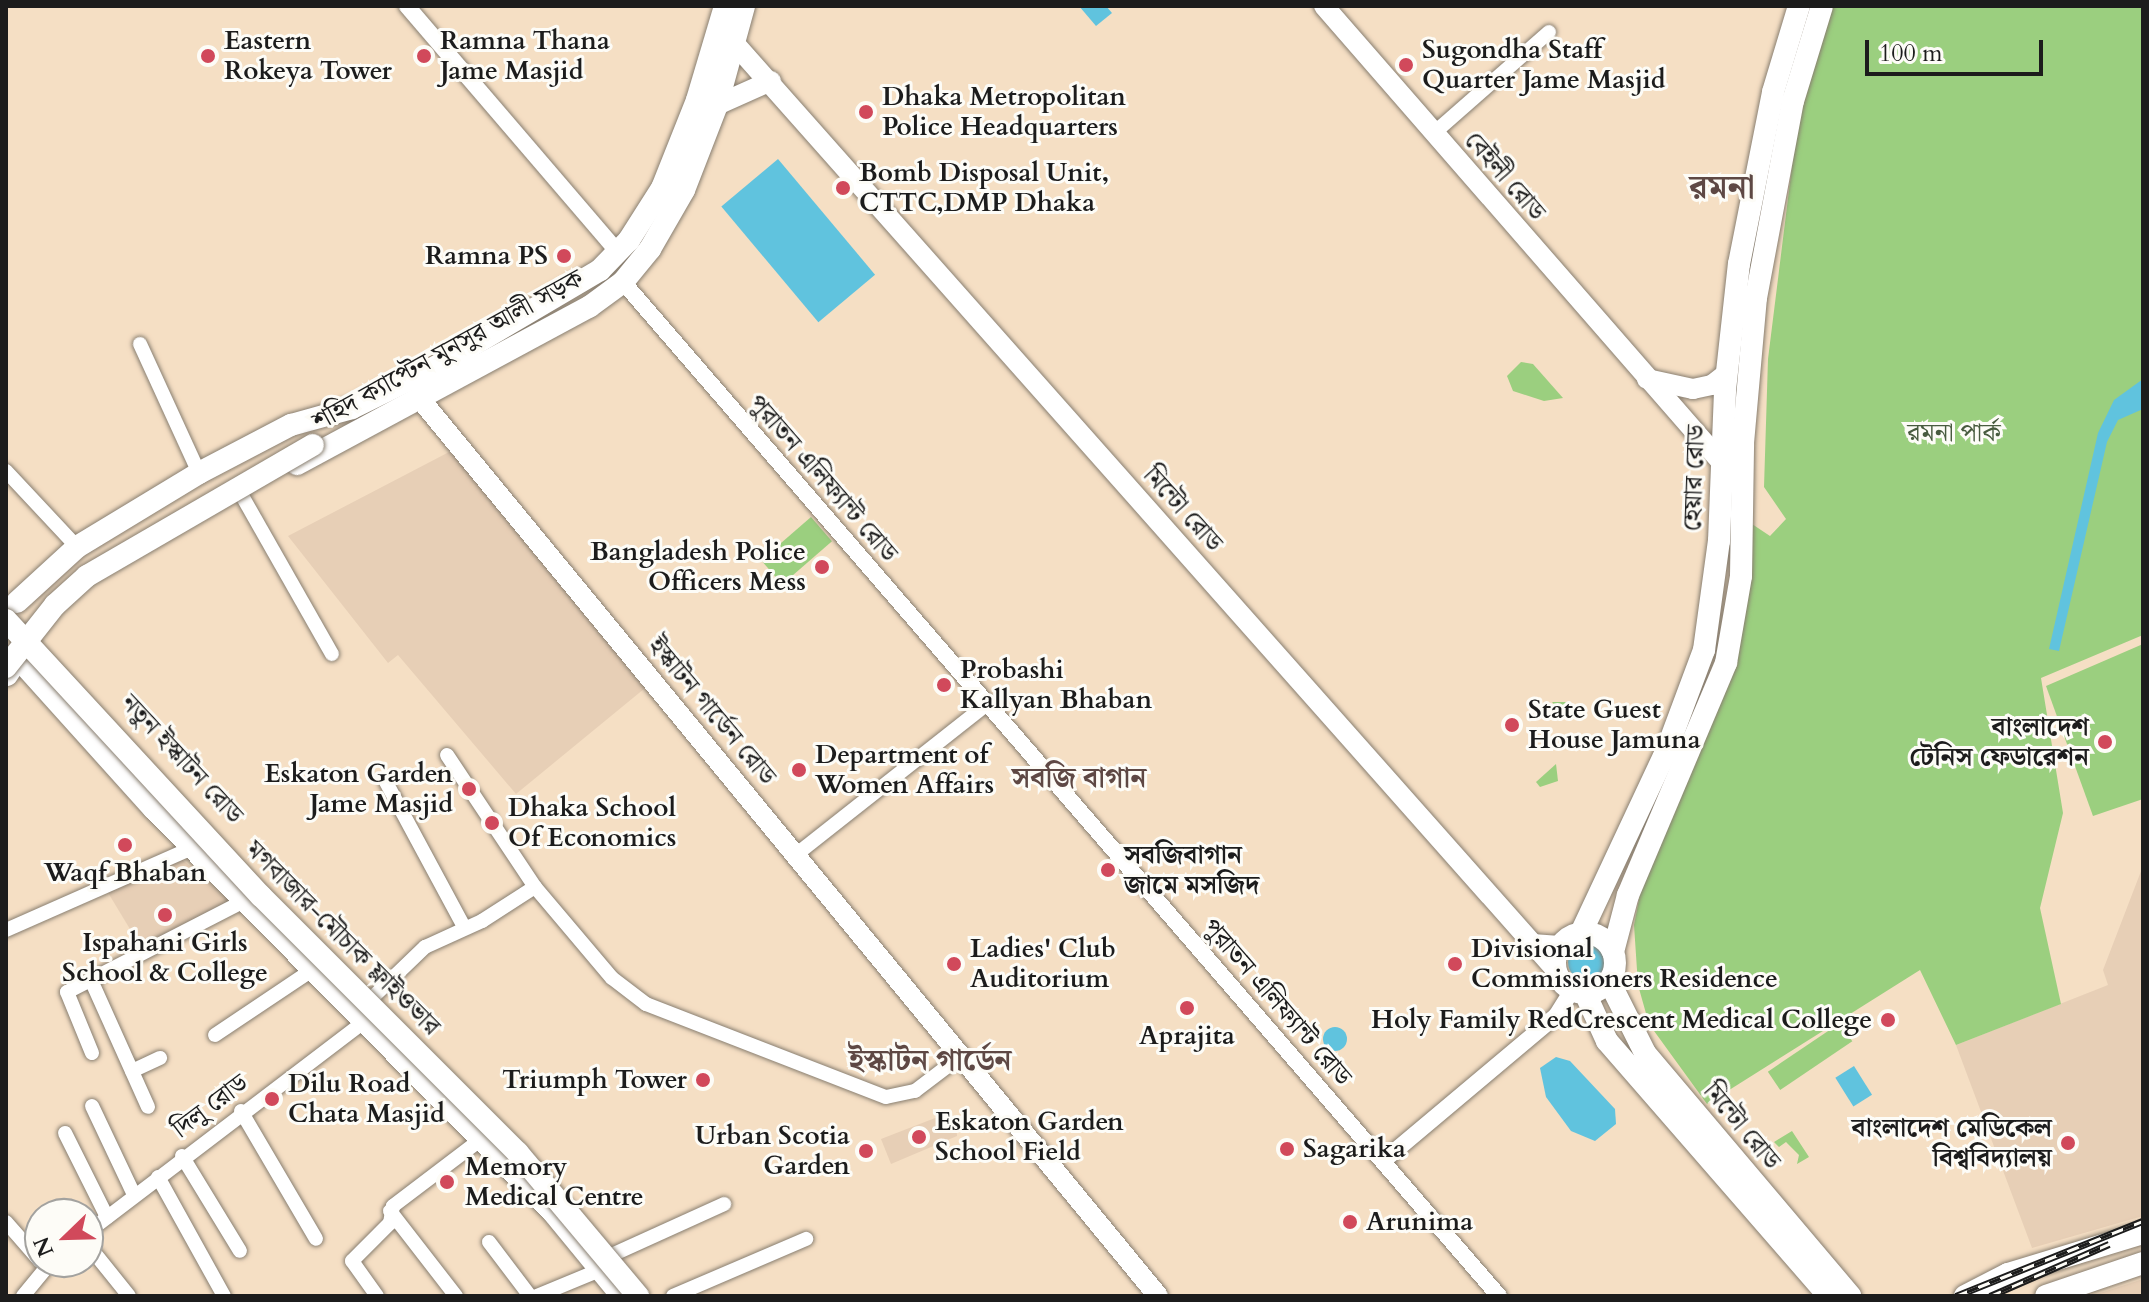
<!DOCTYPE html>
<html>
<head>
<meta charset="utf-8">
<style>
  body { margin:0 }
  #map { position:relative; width:2149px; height:1302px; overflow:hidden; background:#f5dfc4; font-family:Cardo,"Noto Serif Bengali",serif }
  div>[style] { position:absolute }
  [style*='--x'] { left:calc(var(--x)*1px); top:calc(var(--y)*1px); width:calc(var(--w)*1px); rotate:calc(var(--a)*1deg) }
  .built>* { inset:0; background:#e7cfb6 }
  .green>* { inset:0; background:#9bcf7f; transform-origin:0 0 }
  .water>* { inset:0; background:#60c3de; transform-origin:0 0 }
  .round { border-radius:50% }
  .roads { filter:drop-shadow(0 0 2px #887e70) drop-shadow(0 0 2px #887e70) }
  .minor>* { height:14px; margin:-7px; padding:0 7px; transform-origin:7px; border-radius:7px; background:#fff }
  .tertiary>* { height:16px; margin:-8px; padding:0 8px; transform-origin:8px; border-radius:8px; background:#fff }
  .secondary>* { height:20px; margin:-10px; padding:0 10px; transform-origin:10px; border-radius:10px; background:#fff }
  .primary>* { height:22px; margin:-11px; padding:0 11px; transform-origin:11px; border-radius:11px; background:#fff }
  .primary>.ring { margin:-11px; padding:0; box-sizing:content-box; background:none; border:22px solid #fff; border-radius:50% }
  .trunk>* { height:22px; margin:-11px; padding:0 11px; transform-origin:11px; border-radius:11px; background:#fff }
  .rail>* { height:7px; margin-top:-3.5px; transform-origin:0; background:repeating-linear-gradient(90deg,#fdfcf7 0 12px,#1c1c1c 0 24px); box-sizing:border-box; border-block:2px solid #1c1c1c }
  .bridges { filter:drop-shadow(0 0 2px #887e70) drop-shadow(0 0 2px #887e70) }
  .primary-bridge>* { height:22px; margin:-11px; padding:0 11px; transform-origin:11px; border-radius:11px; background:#fff }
  .dots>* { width:22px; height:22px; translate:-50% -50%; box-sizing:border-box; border:4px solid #fdfcf7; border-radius:50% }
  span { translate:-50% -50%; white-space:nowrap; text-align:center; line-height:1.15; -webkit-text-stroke:6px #fdfcf7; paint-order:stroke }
  .poi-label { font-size:26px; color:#1c1c1c; font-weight:700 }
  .left { translate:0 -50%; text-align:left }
  .right { translate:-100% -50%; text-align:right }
  .street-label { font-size:26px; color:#1c1c1c }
  .park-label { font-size:26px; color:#485b3f }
  .neighbourhood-label { font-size:28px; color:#5e4844; font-weight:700 }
  .quarter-label { font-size:30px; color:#5e4844; font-weight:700 }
  .district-label { font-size:34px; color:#5e4844; font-weight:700 }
  .frame { position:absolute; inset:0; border:8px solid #1c1c1c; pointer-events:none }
  .north { position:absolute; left:24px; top:1198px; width:80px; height:80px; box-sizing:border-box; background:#fdfcf7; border:2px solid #a3a29f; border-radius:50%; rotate:247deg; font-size:22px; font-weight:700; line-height:32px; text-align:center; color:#1c1c1c }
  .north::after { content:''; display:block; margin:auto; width:28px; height:36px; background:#d1495b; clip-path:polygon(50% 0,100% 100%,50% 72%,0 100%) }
  .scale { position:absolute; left:1865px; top:40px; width:178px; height:36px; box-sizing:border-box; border:4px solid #1c1c1c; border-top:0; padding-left:10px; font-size:24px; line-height:28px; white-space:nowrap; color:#1c1c1c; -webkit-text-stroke:6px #fdfcf7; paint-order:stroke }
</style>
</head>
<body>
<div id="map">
  <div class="built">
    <i style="clip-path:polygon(451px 451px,650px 684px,516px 794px,398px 655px,388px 663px,288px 536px)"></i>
    <i style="clip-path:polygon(180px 858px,233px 901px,142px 949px,107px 891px)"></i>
    <i style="clip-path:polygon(2143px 866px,2143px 1216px,2032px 1248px,1956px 1045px,2108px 985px,2103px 970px)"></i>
    <i style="clip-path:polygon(948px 1113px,956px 1121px,957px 1136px,891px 1164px,881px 1139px)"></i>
    <i style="clip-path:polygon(2143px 1279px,2143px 1296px,2091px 1296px)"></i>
  </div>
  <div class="green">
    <i style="clip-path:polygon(1830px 6px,2143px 6px,2143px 635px,2041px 678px,2063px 813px,2040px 908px,2061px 1004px,1956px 1045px,1920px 970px,1707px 1104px,1649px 1024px,1638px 985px,1634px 925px,1641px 889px,1682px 788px,1752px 524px,1770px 536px,1786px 519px,1764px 487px,1768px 359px,1800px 102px)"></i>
    <i style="clip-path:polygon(1521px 362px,1533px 364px,1563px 398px,1544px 401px,1513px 391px,1507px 376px)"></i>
    <i style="left:811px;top:517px;width:32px;height:66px;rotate:49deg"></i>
    <i style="clip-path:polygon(2143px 644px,2143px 799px,2093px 816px,2046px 686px)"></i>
    <i style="clip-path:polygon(1552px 702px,1570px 702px,1576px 711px,1567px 719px)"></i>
    <i style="clip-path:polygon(1556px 764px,1558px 781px,1540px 787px,1536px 782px)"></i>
    <i style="left:1840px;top:1023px;width:22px;height:87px;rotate:56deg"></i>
    <i style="clip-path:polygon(1792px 1131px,1809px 1157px,1797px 1164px,1799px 1155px,1786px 1142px,1779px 1147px,1774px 1142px)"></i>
  </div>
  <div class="water">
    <i style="clip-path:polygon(1079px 6px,1106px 6px,1112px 13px,1096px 26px)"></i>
    <i style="left:778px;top:159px;width:151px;height:74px;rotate:50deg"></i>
    <i style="clip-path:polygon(2143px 379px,2143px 409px,2118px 420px,2107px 442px,2059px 651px,2049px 649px,2098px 433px,2114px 400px)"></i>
    <i class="round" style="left:1568px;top:943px;width:38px;height:38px"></i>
    <i class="round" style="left:1323px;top:1027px;width:24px;height:24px"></i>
    <i style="clip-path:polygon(1556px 1057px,1570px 1061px,1615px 1109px,1616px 1124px,1595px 1141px,1571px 1131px,1546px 1097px,1540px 1068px)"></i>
    <i style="left:1854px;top:1066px;width:34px;height:22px;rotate:58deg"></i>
  </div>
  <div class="roads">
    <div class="minor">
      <i style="--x:1434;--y:133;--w:153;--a:-41.3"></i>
      <i style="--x:140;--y:344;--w:142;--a:65.4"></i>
      <i style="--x:6;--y:471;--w:104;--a:46.9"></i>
      <i style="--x:241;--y:494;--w:184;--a:60.4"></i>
      <i style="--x:447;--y:755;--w:159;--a:56.3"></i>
      <i style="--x:535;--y:887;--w:119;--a:49.8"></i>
      <i style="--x:612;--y:978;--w:43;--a:37.4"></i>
      <i style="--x:646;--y:1004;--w:257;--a:21.2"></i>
      <i style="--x:886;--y:1097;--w:30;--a:-12"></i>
      <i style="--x:915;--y:1091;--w:58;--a:-37.3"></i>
      <i style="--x:386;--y:782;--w:165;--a:61.7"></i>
      <i style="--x:797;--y:854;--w:242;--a:-38.3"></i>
      <i style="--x:6;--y:930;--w:203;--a:-23.8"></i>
      <i style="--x:91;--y:980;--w:139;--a:65.8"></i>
      <i style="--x:374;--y:996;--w:71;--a:-43.9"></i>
      <i style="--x:425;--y:947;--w:63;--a:-24.5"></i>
      <i style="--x:482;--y:921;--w:63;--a:-32.7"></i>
      <i style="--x:215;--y:1035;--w:117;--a:-33.8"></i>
      <i style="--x:92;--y:1053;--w:66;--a:-112.3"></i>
      <i style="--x:67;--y:992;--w:199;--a:-27.2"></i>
      <i style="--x:132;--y:1071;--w:31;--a:-25"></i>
      <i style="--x:92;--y:1106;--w:98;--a:64.7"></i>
      <i style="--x:241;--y:1111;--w:148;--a:59.6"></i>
      <i style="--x:65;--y:1133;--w:94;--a:63.4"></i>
      <i style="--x:182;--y:1156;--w:111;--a:58.6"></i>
      <i style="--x:158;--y:1177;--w:136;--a:61"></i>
      <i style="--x:390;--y:1211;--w:108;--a:52.2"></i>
      <i style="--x:6;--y:1222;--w:52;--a:48.9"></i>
      <i style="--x:88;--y:1232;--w:347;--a:-37.3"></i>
      <i style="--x:489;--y:1242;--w:68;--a:52.8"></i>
      <i style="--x:88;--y:1245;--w:65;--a:51.2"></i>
      <i style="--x:614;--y:1254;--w:121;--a:-24.4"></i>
      <i style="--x:23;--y:1296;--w:44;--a:-50.5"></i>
      <i style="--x:377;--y:1296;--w:43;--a:-125.5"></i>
      <i style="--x:352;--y:1261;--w:54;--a:-45"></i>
      <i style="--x:390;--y:1223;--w:17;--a:-80"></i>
      <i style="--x:393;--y:1206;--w:109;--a:-37.2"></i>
      <i style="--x:537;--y:1296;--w:68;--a:-22.4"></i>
      <i style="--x:673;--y:1296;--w:145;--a:-23.2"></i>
    </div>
    <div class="tertiary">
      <i style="--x:407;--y:6;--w:326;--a:49.4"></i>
      <i style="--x:623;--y:282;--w:1340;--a:49.18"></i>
      <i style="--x:1383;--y:1161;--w:226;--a:-40"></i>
      <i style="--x:1556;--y:1016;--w:31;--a:-58"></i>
    </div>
    <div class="secondary">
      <i style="--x:1324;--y:6;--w:607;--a:48.94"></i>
      <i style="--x:735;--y:44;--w:1238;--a:48.44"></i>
      <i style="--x:717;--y:105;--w:59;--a:-24"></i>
      <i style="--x:1647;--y:379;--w:47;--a:12.3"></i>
      <i style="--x:1693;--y:389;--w:19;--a:-12"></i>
      <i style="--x:1712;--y:385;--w:18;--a:-38"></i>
      <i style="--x:421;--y:400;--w:1160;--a:50.56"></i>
      <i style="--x:1532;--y:944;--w:28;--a:4"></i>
    </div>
    <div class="primary">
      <i style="--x:297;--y:464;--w:332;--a:-28.3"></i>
      <i style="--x:589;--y:307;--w:42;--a:-36.3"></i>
      <i style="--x:623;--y:282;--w:43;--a:-50.7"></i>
      <i style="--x:650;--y:249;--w:68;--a:-60"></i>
      <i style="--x:684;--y:190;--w:91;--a:-68.8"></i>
      <i style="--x:717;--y:105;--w:103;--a:-74.7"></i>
      <i style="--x:17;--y:602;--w:81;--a:-42.5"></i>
      <i style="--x:77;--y:547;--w:143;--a:-31.2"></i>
      <i style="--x:199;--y:473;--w:104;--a:-27.6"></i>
      <i style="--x:291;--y:425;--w:63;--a:-15.6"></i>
      <i style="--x:352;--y:408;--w:97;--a:-26.3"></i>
      <i style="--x:439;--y:365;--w:187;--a:-30.5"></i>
      <i style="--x:600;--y:270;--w:42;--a:-46"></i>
      <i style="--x:629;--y:240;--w:62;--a:-57.6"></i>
      <i style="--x:662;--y:188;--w:95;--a:-68.3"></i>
      <i style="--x:697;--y:100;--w:98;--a:-73.4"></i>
      <i style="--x:7;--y:675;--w:20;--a:-57"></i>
      <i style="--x:18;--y:658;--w:203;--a:48"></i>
      <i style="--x:154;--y:809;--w:567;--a:45.29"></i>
      <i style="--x:553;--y:1212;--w:109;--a:50.6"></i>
      <i style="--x:1581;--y:933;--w:203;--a:-64.9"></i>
      <i style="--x:1667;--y:749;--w:106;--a:-69.5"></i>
      <i style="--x:1704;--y:650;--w:110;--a:-82.2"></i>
      <i style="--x:1719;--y:541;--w:151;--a:-87.7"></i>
      <i style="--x:1725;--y:390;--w:127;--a:-83.7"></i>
      <i style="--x:1739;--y:264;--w:175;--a:-78.8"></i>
      <i style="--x:1773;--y:92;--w:90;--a:-73.2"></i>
      <i class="ring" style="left:1555px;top:933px;width:38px;height:38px"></i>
      <i style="--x:1613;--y:952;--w:59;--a:-75.3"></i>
      <i style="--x:1628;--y:895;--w:252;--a:-67.1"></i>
      <i style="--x:1726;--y:663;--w:88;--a:-80.2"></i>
      <i style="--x:1741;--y:576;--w:133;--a:-89.1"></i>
      <i style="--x:1743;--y:443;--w:146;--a:-84.9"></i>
      <i style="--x:1756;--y:298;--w:200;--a:-79.4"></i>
      <i style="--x:1793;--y:101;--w:99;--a:-73"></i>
      <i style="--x:1609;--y:981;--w:80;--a:63.4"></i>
      <i style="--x:1645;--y:1053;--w:318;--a:49.8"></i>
      <i style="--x:1585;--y:993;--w:53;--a:65.4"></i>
      <i style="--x:1607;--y:1041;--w:338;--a:49"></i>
    </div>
    <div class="trunk">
      <i style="--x:1965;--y:1296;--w:48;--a:-27.1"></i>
      <i style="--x:2008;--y:1274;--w:141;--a:-16.9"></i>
      <i style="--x:2046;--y:1296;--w:102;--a:-18.8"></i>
    </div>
  </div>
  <div class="rail">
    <i style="--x:1956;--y:1296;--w:201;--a:-21.9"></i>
    <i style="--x:1990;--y:1296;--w:130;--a:-23.6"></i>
  </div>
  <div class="bridges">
    <div class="primary-bridge">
      <i style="--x:6;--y:620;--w:376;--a:47.3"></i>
      <i style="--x:261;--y:896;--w:363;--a:45"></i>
      <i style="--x:518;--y:1153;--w:187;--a:50"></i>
      <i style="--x:6;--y:667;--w:79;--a:-51.7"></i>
      <i style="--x:55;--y:605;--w:43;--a:-42.2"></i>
      <i style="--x:87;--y:576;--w:261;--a:-30.1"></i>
    </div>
  </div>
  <div class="dots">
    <i style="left:208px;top:56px;background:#d1495b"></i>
    <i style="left:424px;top:56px;background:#d1495b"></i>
    <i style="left:1406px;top:65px;background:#d1495b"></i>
    <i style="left:866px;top:112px;background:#d1495b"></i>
    <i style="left:843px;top:188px;background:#d1495b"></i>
    <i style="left:564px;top:256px;background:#d1495b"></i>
    <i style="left:822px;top:567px;background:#d1495b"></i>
    <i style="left:944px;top:685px;background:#d1495b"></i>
    <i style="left:1512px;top:725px;background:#d1495b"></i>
    <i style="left:2105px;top:742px;background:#d1495b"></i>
    <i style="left:799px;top:770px;background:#d1495b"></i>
    <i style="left:469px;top:789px;background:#d1495b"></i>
    <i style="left:492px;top:823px;background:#d1495b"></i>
    <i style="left:125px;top:845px;background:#d1495b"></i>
    <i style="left:1108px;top:870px;background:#d1495b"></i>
    <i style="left:165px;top:915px;background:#d1495b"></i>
    <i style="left:954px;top:964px;background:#d1495b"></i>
    <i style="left:1455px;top:964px;background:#d1495b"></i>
    <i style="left:1187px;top:1008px;background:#d1495b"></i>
    <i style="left:1888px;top:1020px;background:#d1495b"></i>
    <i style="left:703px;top:1080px;background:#d1495b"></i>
    <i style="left:272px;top:1099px;background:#d1495b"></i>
    <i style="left:919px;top:1137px;background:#d1495b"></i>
    <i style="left:2068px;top:1143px;background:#d1495b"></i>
    <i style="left:1287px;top:1149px;background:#d1495b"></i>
    <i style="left:866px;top:1151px;background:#d1495b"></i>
    <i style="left:447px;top:1182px;background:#d1495b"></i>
    <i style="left:1350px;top:1222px;background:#d1495b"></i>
  </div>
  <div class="poi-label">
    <span class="left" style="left:224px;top:56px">Eastern<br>Rokeya Tower</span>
    <span class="left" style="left:440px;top:56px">Ramna Thana<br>Jame Masjid</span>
    <span class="left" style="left:1422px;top:65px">Sugondha Staff<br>Quarter Jame Masjid</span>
    <span class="left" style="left:882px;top:112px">Dhaka Metropolitan<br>Police Headquarters</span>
    <span class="left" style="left:859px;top:188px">Bomb Disposal Unit,<br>CTTC,DMP Dhaka</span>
    <span class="right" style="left:548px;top:256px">Ramna PS</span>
    <span class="right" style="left:806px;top:567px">Bangladesh Police<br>Officers Mess</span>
    <span class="left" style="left:960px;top:685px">Probashi<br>Kallyan Bhaban</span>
    <span class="left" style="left:1528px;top:725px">State Guest<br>House Jamuna</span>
    <span class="right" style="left:2089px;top:742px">বাংলাদেশ<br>টেনিস ফেডারেশন</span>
    <span class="left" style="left:815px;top:770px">Department of<br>Women Affairs</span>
    <span class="right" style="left:453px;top:789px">Eskaton Garden<br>Jame Masjid</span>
    <span class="left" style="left:508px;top:823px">Dhaka School<br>Of Economics</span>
    <span class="left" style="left:1124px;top:870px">সবজিবাগান<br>জামে মসজিদ</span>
    <span style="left:125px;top:873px">Waqf Bhaban</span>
    <span style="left:165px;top:958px">Ispahani Girls<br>School &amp; College</span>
    <span class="left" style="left:970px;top:964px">Ladies' Club<br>Auditorium</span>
    <span class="left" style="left:1471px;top:964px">Divisional<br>Commissioners Residence</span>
    <span class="right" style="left:1872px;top:1020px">Holy Family RedCrescent Medical College</span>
    <span style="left:1187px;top:1036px">Aprajita</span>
    <span class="right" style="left:687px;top:1080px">Triumph Tower</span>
    <span class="left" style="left:288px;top:1099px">Dilu Road<br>Chata Masjid</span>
    <span class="left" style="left:935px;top:1137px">Eskaton Garden<br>School Field</span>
    <span class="right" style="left:2052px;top:1143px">বাংলাদেশ মেডিকেল<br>বিশ্ববিদ্যালয়</span>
    <span class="right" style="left:850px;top:1151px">Urban Scotia<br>Garden</span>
    <span class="left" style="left:1303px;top:1149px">Sagarika</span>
    <span class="left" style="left:465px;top:1182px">Memory<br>Medical Centre</span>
    <span class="left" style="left:1366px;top:1222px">Arunima</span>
  </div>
  <div class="street-label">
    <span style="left:1505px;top:176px;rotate:49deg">বেইলী রোড</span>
    <span style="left:448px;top:350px;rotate:-29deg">শহিদ ক্যাপ্টেন মুনসুর আলী সড়ক</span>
    <span style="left:823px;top:478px;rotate:49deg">পুরাতন এলিফ্যান্ট রোড</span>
    <span style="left:1694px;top:478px;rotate:-88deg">হেয়ার রোড</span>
    <span style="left:1183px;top:509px;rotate:48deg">মিন্টো রোড</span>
    <span style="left:712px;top:711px;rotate:50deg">ইস্কাটন গার্ডেন রোড</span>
    <span style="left:182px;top:759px;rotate:47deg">নতুন ইস্কাটন রোড</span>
    <span style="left:343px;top:938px;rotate:45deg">মগবাজার-মৌচাক ফ্লাইওভার</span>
    <span style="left:1277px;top:1002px;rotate:49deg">পুরাতন এলিফ্যান্ট রোড</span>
    <span style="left:210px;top:1106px;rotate:-37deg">দিলু রোড</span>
    <span style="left:1742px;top:1126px;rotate:50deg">মিন্টো রোড</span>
  </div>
  <div class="park-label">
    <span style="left:1954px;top:433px">রমনা পার্ক</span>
  </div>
  <div class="neighbourhood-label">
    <span style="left:1079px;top:778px">সবজি বাগান</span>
  </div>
  <div class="quarter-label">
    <span style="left:930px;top:1061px">ইস্কাটন গার্ডেন</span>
  </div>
  <div class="district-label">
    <span style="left:1722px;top:188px">রমনা</span>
  </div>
  <div class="frame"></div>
  <div class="north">N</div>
  <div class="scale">100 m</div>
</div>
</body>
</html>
